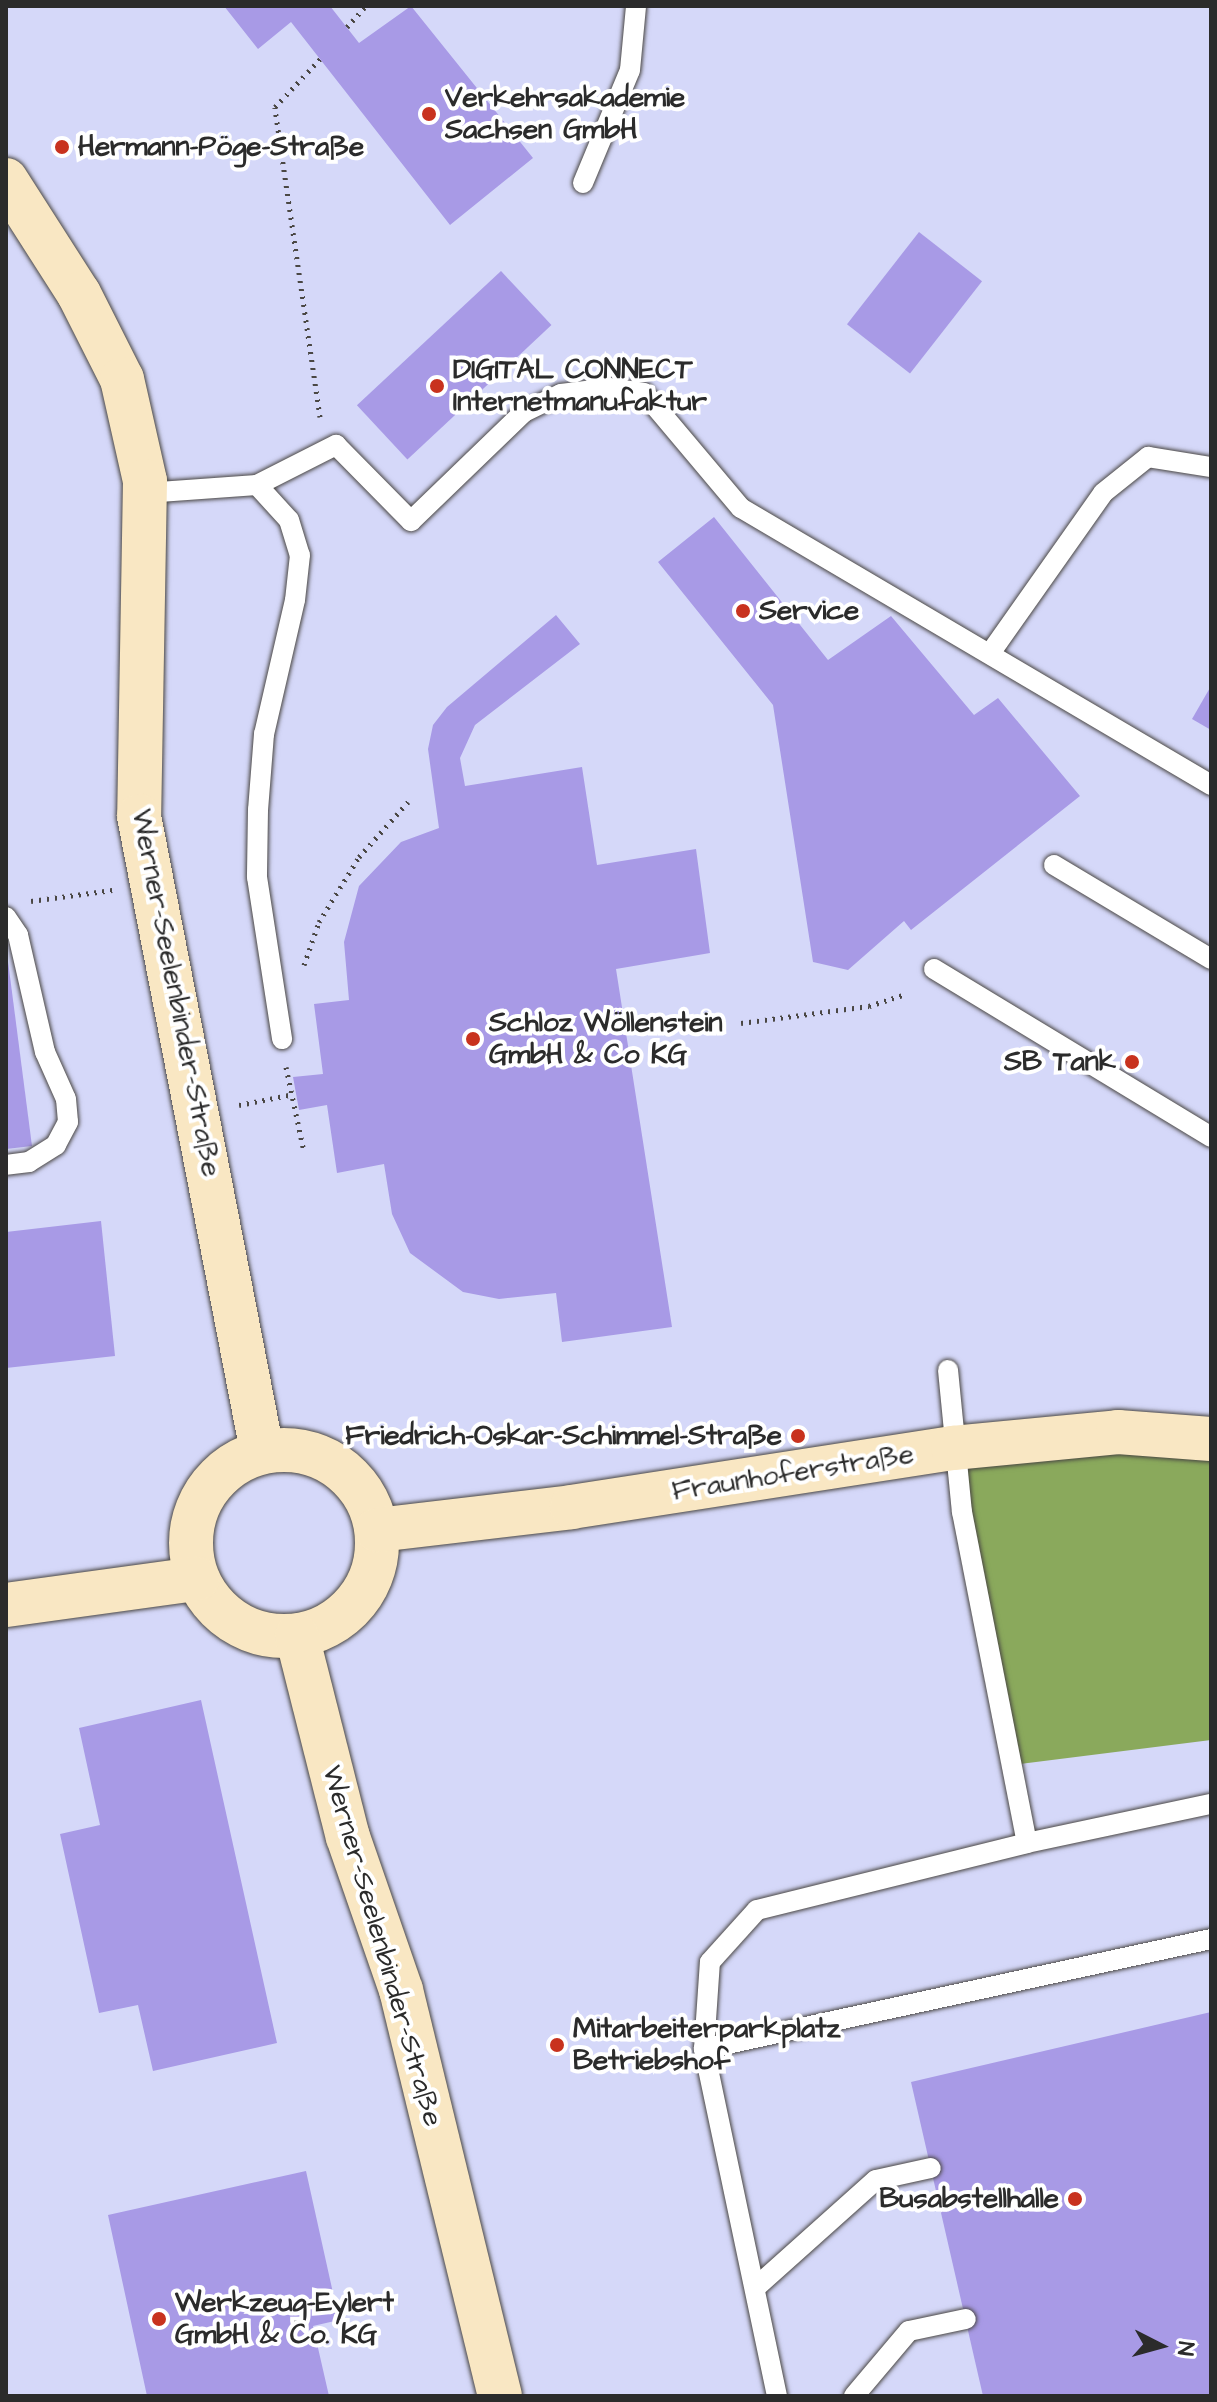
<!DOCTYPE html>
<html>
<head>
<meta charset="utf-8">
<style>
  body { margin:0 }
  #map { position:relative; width:1217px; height:2402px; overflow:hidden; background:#f8e7d3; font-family:"Architects Daughter",sans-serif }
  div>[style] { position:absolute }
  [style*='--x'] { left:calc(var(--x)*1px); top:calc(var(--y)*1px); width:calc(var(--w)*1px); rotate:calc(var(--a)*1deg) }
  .built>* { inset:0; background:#d5d8f9; transform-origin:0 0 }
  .forest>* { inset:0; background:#8aa95c }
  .building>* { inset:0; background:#a89ae6; transform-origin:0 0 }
  .path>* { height:5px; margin-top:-2.5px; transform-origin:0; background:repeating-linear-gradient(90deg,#4a4744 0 2px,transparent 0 8px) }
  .roads { filter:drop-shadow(0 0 2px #4a4744) drop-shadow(0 0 2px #4a4744) }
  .service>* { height:20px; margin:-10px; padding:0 10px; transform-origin:10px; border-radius:10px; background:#fff }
  .secondary>* { height:44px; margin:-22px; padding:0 22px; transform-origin:22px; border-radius:22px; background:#f9e7c3 }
  .secondary>.ring { margin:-22px; padding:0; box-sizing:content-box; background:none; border:44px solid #f9e7c3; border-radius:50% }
  .dots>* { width:22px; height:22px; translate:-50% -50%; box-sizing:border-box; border:4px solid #fff; border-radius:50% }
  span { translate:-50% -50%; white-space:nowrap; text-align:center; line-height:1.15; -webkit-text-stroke:8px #fff; paint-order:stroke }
  .poi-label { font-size:28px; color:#2b2b2b; font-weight:700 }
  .left { translate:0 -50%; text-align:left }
  .right { translate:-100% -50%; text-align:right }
  .street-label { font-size:28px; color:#2b2b2b }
  .frame { position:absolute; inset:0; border:8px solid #2b2b2b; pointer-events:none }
  .north { position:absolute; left:1121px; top:2306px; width:80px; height:80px; -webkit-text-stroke:6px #fff; paint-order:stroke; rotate:96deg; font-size:22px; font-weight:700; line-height:32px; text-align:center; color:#2b2b2b }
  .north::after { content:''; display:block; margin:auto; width:28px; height:36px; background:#2b2b2b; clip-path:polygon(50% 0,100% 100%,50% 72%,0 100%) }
</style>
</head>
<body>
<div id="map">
  <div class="built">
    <i style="left:6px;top:6px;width:1205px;height:2390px"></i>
  </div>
  <div class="forest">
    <i style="clip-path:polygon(1211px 1439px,1211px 1740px,1013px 1765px,953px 1448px)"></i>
  </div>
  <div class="building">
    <i style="clip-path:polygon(224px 6px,330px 6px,359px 43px,411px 6px,533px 158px,450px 225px,291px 22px,258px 49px)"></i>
    <i style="left:919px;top:232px;width:80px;height:117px;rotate:38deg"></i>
    <i style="left:501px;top:271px;width:74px;height:197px;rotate:47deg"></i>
    <i style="clip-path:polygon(714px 517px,828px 660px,891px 616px,974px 715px,998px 698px,1080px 796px,911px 930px,904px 921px,848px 970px,813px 962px,773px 705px,658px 562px)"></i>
    <i style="clip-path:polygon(556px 615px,580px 644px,475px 725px,460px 758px,465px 786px,582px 767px,597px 865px,696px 849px,710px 953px,616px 969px,672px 1327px,562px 1342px,556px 1293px,499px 1299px,463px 1292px,410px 1253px,392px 1214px,384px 1164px,337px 1173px,327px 1105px,299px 1110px,293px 1077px,323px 1074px,314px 1004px,349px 1000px,344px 942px,359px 886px,401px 842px,439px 828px,428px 749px,433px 725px,447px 707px)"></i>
    <i style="clip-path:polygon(1211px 686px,1211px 730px,1192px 719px)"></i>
    <i style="clip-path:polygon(6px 946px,32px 1146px,6px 1149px)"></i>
    <i style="clip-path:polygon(101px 1221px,115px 1356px,6px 1368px,6px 1232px)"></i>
    <i style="clip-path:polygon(201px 1700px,277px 2043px,153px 2071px,138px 2005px,99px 2013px,60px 1834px,100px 1825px,79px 1728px)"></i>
    <i style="clip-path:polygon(1211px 2012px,1211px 2396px,983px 2396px,911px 2082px)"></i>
    <i style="clip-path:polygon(306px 2171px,339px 2320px,313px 2326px,329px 2396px,147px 2396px,108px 2215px)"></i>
  </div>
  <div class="path">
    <i style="--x:347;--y:27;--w:28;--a:-48"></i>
    <i style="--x:320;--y:417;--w:313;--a:-98.3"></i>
    <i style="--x:275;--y:107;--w:67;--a:-46.8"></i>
    <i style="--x:31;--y:901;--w:82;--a:-7.7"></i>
    <i style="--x:304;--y:965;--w:46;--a:-70.8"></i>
    <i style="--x:319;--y:922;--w:76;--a:-58.4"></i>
    <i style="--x:359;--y:857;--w:74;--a:-48.3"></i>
    <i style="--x:741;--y:1023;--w:129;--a:-7.6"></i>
    <i style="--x:869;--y:1006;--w:36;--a:-18"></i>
    <i style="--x:286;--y:1067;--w:87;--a:78"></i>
    <i style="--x:239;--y:1105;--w:51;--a:-11.3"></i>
  </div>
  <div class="roads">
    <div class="service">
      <i style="--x:583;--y:183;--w:122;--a:-67.4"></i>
      <i style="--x:630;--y:70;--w:64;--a:-84.6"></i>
      <i style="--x:257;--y:485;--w:47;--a:47.6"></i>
      <i style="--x:289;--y:520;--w:37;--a:73"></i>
      <i style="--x:300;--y:555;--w:45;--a:96.3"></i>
      <i style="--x:295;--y:600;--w:138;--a:103"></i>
      <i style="--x:264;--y:734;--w:76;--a:94.5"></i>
      <i style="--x:258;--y:810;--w:67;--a:90.9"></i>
      <i style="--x:257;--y:877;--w:164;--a:81.2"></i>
      <i style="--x:145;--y:493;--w:112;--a:-4.1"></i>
      <i style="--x:257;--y:485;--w:89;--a:-26.9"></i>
      <i style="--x:336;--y:445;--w:107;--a:45.4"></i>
      <i style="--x:411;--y:521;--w:157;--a:-44"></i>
      <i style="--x:524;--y:412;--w:41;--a:-25.9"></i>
      <i style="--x:561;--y:394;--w:48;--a:-7.1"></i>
      <i style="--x:609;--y:388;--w:35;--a:8"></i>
      <i style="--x:644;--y:393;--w:150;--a:49.9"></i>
      <i style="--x:741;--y:508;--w:546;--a:30.51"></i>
      <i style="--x:991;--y:652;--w:194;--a:-54.8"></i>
      <i style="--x:1103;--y:493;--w:58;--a:-38.7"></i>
      <i style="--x:1148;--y:457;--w:64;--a:9"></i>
      <i style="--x:1054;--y:865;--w:183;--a:30.9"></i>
      <i style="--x:6;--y:917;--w:22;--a:56"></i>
      <i style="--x:18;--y:935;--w:120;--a:77"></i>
      <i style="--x:45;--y:1052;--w:51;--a:65.9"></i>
      <i style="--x:66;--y:1099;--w:23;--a:85"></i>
      <i style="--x:68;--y:1122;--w:26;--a:118"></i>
      <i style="--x:56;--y:1145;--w:32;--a:148"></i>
      <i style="--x:29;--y:1162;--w:23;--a:173"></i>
      <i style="--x:934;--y:969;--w:324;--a:31.2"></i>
      <i style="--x:948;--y:1370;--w:143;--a:84.4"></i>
      <i style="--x:962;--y:1512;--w:337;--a:78.9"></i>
      <i style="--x:704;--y:2049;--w:519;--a:-12.24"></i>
      <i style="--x:755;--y:2288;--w:162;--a:-41.8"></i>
      <i style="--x:876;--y:2180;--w:56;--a:-12.3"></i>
      <i style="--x:777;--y:2396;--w:355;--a:-101.9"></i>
      <i style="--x:704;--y:2049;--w:87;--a:-86.1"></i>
      <i style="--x:710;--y:1962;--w:70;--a:-47.9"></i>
      <i style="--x:757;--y:1910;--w:278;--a:-13.9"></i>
      <i style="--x:1027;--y:1843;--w:188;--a:-12"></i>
      <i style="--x:854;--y:2396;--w:85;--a:-49.8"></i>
      <i style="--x:909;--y:2331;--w:58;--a:-11.9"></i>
    </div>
    <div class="secondary">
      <i style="--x:6;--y:180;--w:135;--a:57.4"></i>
      <i style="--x:79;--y:294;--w:95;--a:63.2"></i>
      <i style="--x:122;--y:379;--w:105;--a:77.3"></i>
      <i style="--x:145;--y:481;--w:335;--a:91"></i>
      <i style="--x:139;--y:816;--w:647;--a:79.04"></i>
      <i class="ring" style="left:191px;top:1450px;width:142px;height:142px"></i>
      <i style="--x:377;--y:1530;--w:196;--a:-6.7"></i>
      <i style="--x:572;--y:1507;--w:386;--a:-8.8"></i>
      <i style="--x:953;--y:1448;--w:166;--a:-5.5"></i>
      <i style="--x:1118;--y:1432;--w:93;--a:4.3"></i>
      <i style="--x:6;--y:1605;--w:193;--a:-7.8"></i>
      <i style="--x:297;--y:1636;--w:207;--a:75.8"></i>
      <i style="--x:348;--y:1837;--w:162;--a:70.9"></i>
      <i style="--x:401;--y:1990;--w:418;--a:76.3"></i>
    </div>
  </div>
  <div class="dots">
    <i style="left:429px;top:114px;background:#c8321e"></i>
    <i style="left:62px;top:147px;background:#c8321e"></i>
    <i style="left:437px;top:386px;background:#c8321e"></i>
    <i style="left:743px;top:611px;background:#c8321e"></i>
    <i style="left:473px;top:1039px;background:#c8321e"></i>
    <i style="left:1132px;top:1062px;background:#c8321e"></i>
    <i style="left:798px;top:1436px;background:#c8321e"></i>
    <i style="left:557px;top:2045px;background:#c8321e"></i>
    <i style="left:1075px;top:2199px;background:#c8321e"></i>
    <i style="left:159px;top:2319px;background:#c8321e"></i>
  </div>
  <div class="poi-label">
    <span class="left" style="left:445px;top:114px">Verkehrsakademie<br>Sachsen GmbH</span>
    <span class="left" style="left:78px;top:147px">Hermann-Pöge-Straße</span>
    <span class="left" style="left:453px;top:386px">DIGITAL CONNECT<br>Internetmanufaktur</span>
    <span class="left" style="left:759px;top:611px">Service</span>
    <span class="left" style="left:489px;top:1039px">Schloz Wöllenstein<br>GmbH &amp; Co KG</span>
    <span class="right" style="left:1116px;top:1062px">SB Tank</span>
    <span class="right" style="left:782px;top:1436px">Friedrich-Oskar-Schimmel-Straße</span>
    <span class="left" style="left:573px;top:2045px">Mitarbeiterparkplatz<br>Betriebshof</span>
    <span class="right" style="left:1059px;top:2199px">Busabstellhalle</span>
    <span class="left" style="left:175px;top:2319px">Werkzeug-Eylert<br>GmbH &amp; Co. KG</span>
  </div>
  <div class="street-label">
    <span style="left:176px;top:993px;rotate:79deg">Werner-Seelenbinder-Straße</span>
    <span style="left:793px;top:1473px;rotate:-9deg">Fraunhoferstraße</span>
    <span style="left:382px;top:1946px;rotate:74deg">Werner-Seelenbinder-Straße</span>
  </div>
  <div class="frame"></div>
  <div class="north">N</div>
</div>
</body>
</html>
